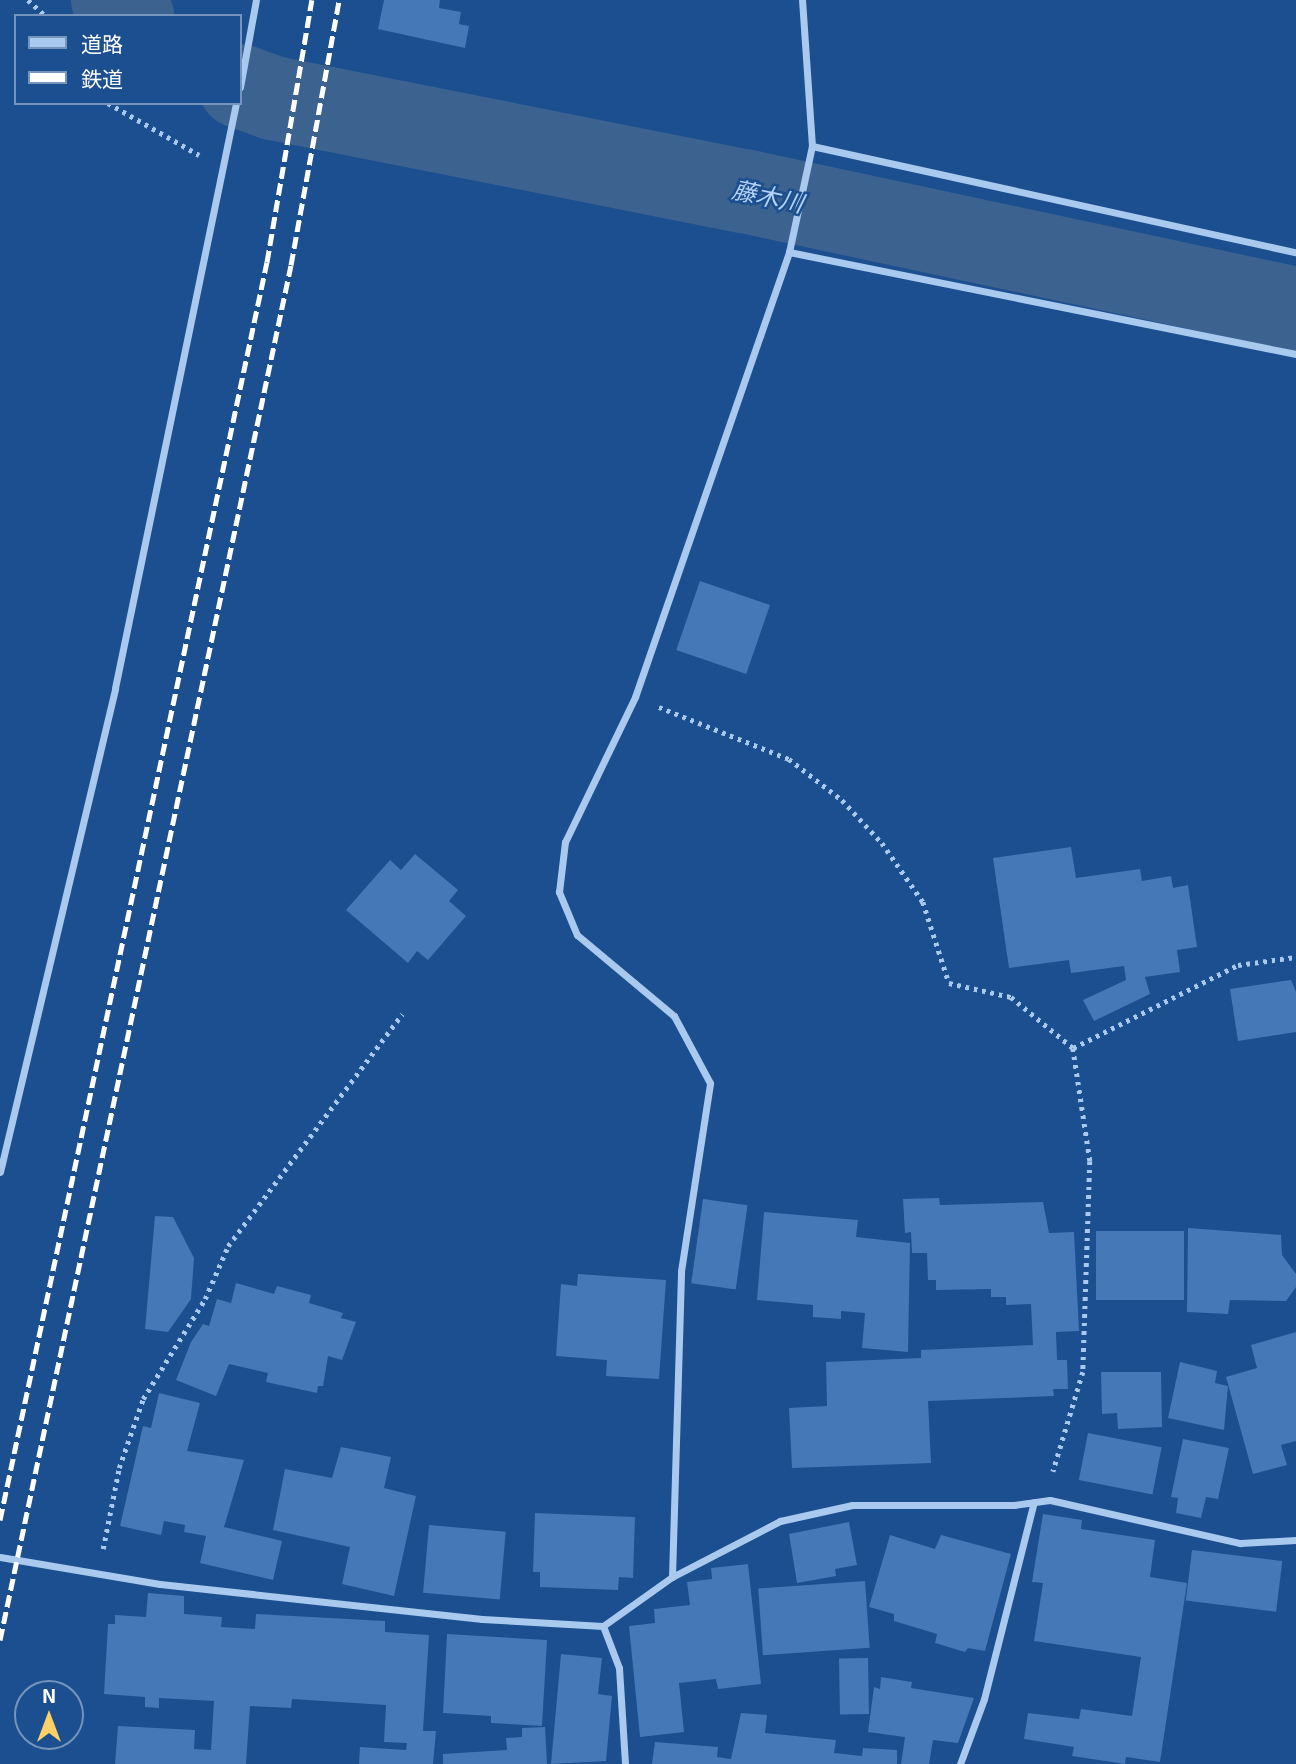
<!DOCTYPE html>
<html>
<head>
<meta charset="utf-8">
<style>
  body { margin:0 }
  #map { position:relative; width:1296px; height:1764px; overflow:hidden; background:#1b4f8f; font-family:"Exo 2","Noto Sans JP",sans-serif }
  div>[style] { position:absolute }
  [style*='--x'] { left:calc(var(--x)*1px); top:calc(var(--y)*1px); width:calc(var(--w)*1px); rotate:calc(var(--a)*1deg) }
  .river>* { height:84px; margin:-42px; padding:0 42px; transform-origin:42px; border-radius:42px; background:#3c6290 }
  .building>* { inset:0; background:#4478b7; transform-origin:0 0 }
  .path>* { height:4.5px; margin-top:-2.25px; transform-origin:0; background:repeating-linear-gradient(90deg,#a9c9ee 0 3.5px,transparent 0 8.5px) }
  .minor>* { height:7px; margin:-3.5px; padding:0 3.5px; transform-origin:3.5px; border-radius:3.5px; background:#a9c9ee }
  .rail>* { height:5px; margin-top:-2.5px; transform-origin:0; background:repeating-linear-gradient(90deg,#fff 0 12px,transparent 0 17px) }
  span { translate:-50% -50%; white-space:nowrap; text-align:center; line-height:1.15; -webkit-text-stroke:5px #1b4f8f; paint-order:stroke }
  .water-label { font-size:24px; color:#b5d3f5; font-style:italic }
  .legend { position:absolute; left:14px; top:14px; width:228px; height:91px; box-sizing:border-box; background:#1b4f8f; border:2px solid #7695bc; margin:0; padding:9px 12px; list-style:none; font-size:21px; color:#fff }
  .legend li { display:flex; align-items:center; gap:14px; height:35px }
  .legend b { width:35px; border:2px solid #7695bc }
  .north { position:absolute; left:14px; top:1680px; width:70px; height:70px; box-sizing:border-box; background:#1b4f8f; border:2px solid #7695bc; border-radius:50%; rotate:0deg; font-size:19px; font-weight:700; line-height:28px; text-align:center; color:#fff }
  .north::after { content:''; display:block; margin:auto; width:24px; height:32px; background:#ffd166; clip-path:polygon(50% 0,100% 100%,50% 72%,0 100%) }
</style>
</head>
<body>
<div id="map">
  <div class="river">
    <i style="--x:113;--y:0;--w:25;--a:40"></i>
    <i style="--x:240;--y:86;--w:35;--a:20"></i>
    <i style="--x:273;--y:98;--w:480;--a:11.2"></i>
    <i style="--x:744;--y:191;--w:564;--a:12.07"></i>
  </div>
  <div class="building">
    <i style="clip-path:polygon(384px 0,440px 0,439px 8px,461px 12px,459px 24px,469px 26px,465px 48px,378px 29px)"></i>
    <i style="left:700px;top:581px;width:74px;height:73px;rotate:19deg"></i>
    <i style="clip-path:polygon(1071px 847px,1076px 878px,1140px 869px,1142px 881px,1171px 876px,1173px 888px,1188px 885px,1197px 947px,1177px 950px,1180px 972px,1145px 977px,1150px 994px,1094px 1021px,1083px 1000px,1126px 980px,1124px 966px,1071px 973px,1069px 960px,1009px 968px,993px 858px)"></i>
    <i style="clip-path:polygon(415px 854px,458px 890px,449px 901px,466px 916px,428px 960px,417px 951px,408px 963px,346px 910px,390px 860px,401px 870px)"></i>
    <i style="clip-path:polygon(1291px 980px,1296px 992px,1296px 1032px,1238px 1041px,1230px 989px)"></i>
    <i style="clip-path:polygon(939px 1198px,940px 1205px,1043px 1202px,1049px 1233px,1074px 1232px,1079px 1331px,1056px 1332px,1057px 1360px,1067px 1360px,1068px 1389px,1053px 1389px,1054px 1396px,928px 1401px,931px 1463px,792px 1468px,789px 1408px,827px 1406px,826px 1362px,921px 1358px,921px 1350px,1033px 1345px,1031px 1304px,1006px 1305px,1006px 1297px,991px 1297px,991px 1289px,936px 1290px,936px 1280px,928px 1280px,927px 1253px,912px 1253px,911px 1232px,905px 1233px,903px 1199px)"></i>
    <i style="left:703px;top:1199px;width:45px;height:85px;rotate:8deg"></i>
    <i style="clip-path:polygon(764px 1212px,858px 1220px,856px 1237px,910px 1243px,908px 1352px,862px 1348px,865px 1313px,841px 1311px,841px 1319px,813px 1317px,813px 1305px,757px 1300px)"></i>
    <i style="clip-path:polygon(155px 1216px,173px 1217px,194px 1258px,191px 1299px,168px 1332px,145px 1329px)"></i>
    <i style="clip-path:polygon(1188px 1228px,1281px 1235px,1282px 1255px,1296px 1274px,1296px 1287px,1286px 1301px,1230px 1300px,1228px 1314px,1187px 1312px)"></i>
    <i style="left:1184px;top:1231px;width:69px;height:88px;rotate:90deg"></i>
    <i style="clip-path:polygon(578px 1274px,666px 1280px,659px 1379px,606px 1376px,607px 1360px,556px 1356px,561px 1284px,577px 1286px)"></i>
    <i style="clip-path:polygon(236px 1283px,274px 1294px,277px 1286px,311px 1295px,309px 1303px,343px 1313px,341px 1318px,356px 1322px,342px 1360px,328px 1356px,323px 1386px,318px 1386px,317px 1393px,266px 1382px,268px 1373px,229px 1364px,216px 1396px,176px 1380px,191px 1342px,203px 1324px,209px 1326px,217px 1299px,231px 1303px)"></i>
    <i style="clip-path:polygon(1296px 1332px,1296px 1441px,1281px 1445px,1287px 1465px,1253px 1474px,1226px 1377px,1257px 1368px,1251px 1345px)"></i>
    <i style="clip-path:polygon(1180px 1362px,1217px 1371px,1215px 1383px,1228px 1386px,1224px 1430px,1168px 1418px)"></i>
    <i style="clip-path:polygon(1101px 1372px,1161px 1372px,1162px 1427px,1118px 1429px,1117px 1413px,1102px 1414px)"></i>
    <i style="clip-path:polygon(159px 1393px,200px 1403px,187px 1451px,244px 1460px,224px 1527px,282px 1541px,273px 1580px,200px 1563px,206px 1536px,184px 1532px,185px 1525px,164px 1521px,161px 1535px,120px 1526px,143px 1426px,151px 1428px)"></i>
    <i style="left:1088px;top:1433px;width:75px;height:48px;rotate:11deg"></i>
    <i style="clip-path:polygon(1183px 1439px,1229px 1448px,1218px 1499px,1206px 1497px,1201px 1518px,1176px 1513px,1178px 1498px,1171px 1497px)"></i>
    <i style="clip-path:polygon(341px 1447px,391px 1457px,384px 1488px,416px 1496px,394px 1596px,342px 1584px,350px 1547px,273px 1530px,285px 1469px,332px 1478px)"></i>
    <i style="clip-path:polygon(535px 1513px,635px 1517px,633px 1578px,619px 1577px,618px 1590px,540px 1587px,540px 1572px,533px 1572px)"></i>
    <i style="clip-path:polygon(1043px 1514px,1082px 1520px,1081px 1529px,1155px 1540px,1150px 1577px,1187px 1583px,1160px 1762px,1126px 1757px,1125px 1764px,1072px 1756px,1074px 1747px,1024px 1739px,1028px 1713px,1079px 1719px,1081px 1709px,1132px 1716px,1141px 1657px,1034px 1641px,1043px 1583px,1032px 1582px)"></i>
    <i style="clip-path:polygon(849px 1522px,857px 1565px,835px 1569px,836px 1576px,797px 1583px,789px 1534px)"></i>
    <i style="left:429px;top:1525px;width:77px;height:68px;rotate:5deg"></i>
    <i style="clip-path:polygon(890px 1535px,935px 1549px,941px 1535px,1011px 1554px,985px 1651px,968px 1648px,965px 1652px,935px 1643px,937px 1634px,894px 1621px,894px 1614px,869px 1607px)"></i>
    <i style="left:1192px;top:1550px;width:91px;height:51px;rotate:7deg"></i>
    <i style="clip-path:polygon(748px 1564px,761px 1684px,718px 1689px,716px 1679px,679px 1683px,684px 1732px,640px 1737px,629px 1626px,655px 1623px,654px 1609px,690px 1605px,687px 1582px,712px 1579px,711px 1568px)"></i>
    <i style="left:865px;top:1581px;width:67px;height:107px;rotate:86deg"></i>
    <i style="clip-path:polygon(148px 1593px,184px 1596px,184px 1614px,222px 1617px,221px 1627px,255px 1629px,256px 1614px,385px 1621px,385px 1632px,429px 1635px,423px 1731px,436px 1731px,433px 1764px,359px 1764px,360px 1747px,406px 1750px,407px 1743px,384px 1742px,386px 1705px,292px 1699px,291px 1708px,250px 1706px,246px 1764px,115px 1764px,118px 1726px,195px 1730px,194px 1749px,211px 1750px,214px 1701px,159px 1698px,159px 1708px,145px 1707px,145px 1697px,104px 1694px,108px 1624px,115px 1624px,115px 1615px,146px 1617px)"></i>
    <i style="clip-path:polygon(447px 1634px,547px 1640px,542px 1726px,491px 1723px,491px 1716px,443px 1713px)"></i>
    <i style="clip-path:polygon(561px 1654px,602px 1658px,598px 1694px,612px 1696px,606px 1761px,551px 1764px)"></i>
    <i style="left:868px;top:1658px;width:56px;height:29px;rotate:89deg"></i>
    <i style="clip-path:polygon(881px 1677px,912px 1682px,911px 1688px,974px 1698px,958px 1743px,933px 1740px,929px 1764px,901px 1764px,905px 1737px,868px 1732px,874px 1687px,880px 1689px)"></i>
    <i style="clip-path:polygon(741px 1713px,767px 1715px,765px 1733px,836px 1740px,834px 1753px,862px 1756px,863px 1748px,897px 1750px,897px 1764px,652px 1764px,655px 1742px,718px 1747px,717px 1757px,731px 1759px)"></i>
    <i style="clip-path:polygon(545px 1727px,547px 1764px,443px 1764px,443px 1754px,507px 1750px,506px 1738px,522px 1737px,522px 1728px)"></i>
  </div>
  <div class="path">
    <i style="--x:28;--y:0;--w:24;--a:42"></i>
    <i style="--x:108;--y:103;--w:105;--a:29.7"></i>
    <i style="--x:659;--y:707;--w:140;--a:21.8"></i>
    <i style="--x:789;--y:759;--w:67;--a:37.7"></i>
    <i style="--x:842;--y:800;--w:59;--a:47.1"></i>
    <i style="--x:882;--y:843;--w:72;--a:55.2"></i>
    <i style="--x:923;--y:902;--w:85;--a:72.2"></i>
    <i style="--x:949;--y:983;--w:64;--a:12.7"></i>
    <i style="--x:1011;--y:997;--w:80;--a:39.4"></i>
    <i style="--x:1073;--y:1048;--w:114;--a:81.4"></i>
    <i style="--x:1090;--y:1161;--w:211;--a:91.9"></i>
    <i style="--x:1083;--y:1372;--w:104;--a:106.7"></i>
    <i style="--x:1073;--y:1048;--w:185;--a:-26.7"></i>
    <i style="--x:1238;--y:965;--w:59;--a:-7.9"></i>
    <i style="--x:103;--y:1549;--w:83;--a:-78.8"></i>
    <i style="--x:119;--y:1468;--w:73;--a:-70.8"></i>
    <i style="--x:143;--y:1399;--w:118;--a:-58.2"></i>
    <i style="--x:205;--y:1299;--w:58;--a:-66.5"></i>
    <i style="--x:228;--y:1246;--w:290;--a:-53.1"></i>
  </div>
  <div class="minor">
    <i style="--x:240;--y:87;--w:88;--a:-79.6"></i>
    <i style="--x:812;--y:146;--w:495;--a:12.4"></i>
    <i style="--x:789;--y:252;--w:517;--a:11.38"></i>
    <i style="--x:0;--y:1172;--w:497;--a:-76.6"></i>
    <i style="--x:115;--y:688;--w:597;--a:-78.31"></i>
    <i style="--x:0;--y:1557;--w:162;--a:9.6"></i>
    <i style="--x:160;--y:1584;--w:324;--a:6.2"></i>
    <i style="--x:482;--y:1619;--w:121;--a:3.3"></i>
    <i style="--x:603;--y:1626;--w:85;--a:-35.4"></i>
    <i style="--x:672;--y:1577;--w:122;--a:-27.4"></i>
    <i style="--x:780;--y:1521;--w:74;--a:-12.5"></i>
    <i style="--x:852;--y:1505;--w:162;--a:0"></i>
    <i style="--x:1014;--y:1505;--w:36;--a:-8"></i>
    <i style="--x:1050;--y:1500;--w:195;--a:12.8"></i>
    <i style="--x:1240;--y:1543;--w:56;--a:-3.1"></i>
    <i style="--x:672;--y:1577;--w:306;--a:-88.3"></i>
    <i style="--x:681;--y:1271;--w:190;--a:-81.2"></i>
    <i style="--x:710;--y:1083;--w:76;--a:-118.2"></i>
    <i style="--x:674;--y:1016;--w:126;--a:-140.1"></i>
    <i style="--x:577;--y:935;--w:47;--a:-112.7"></i>
    <i style="--x:559;--y:892;--w:50;--a:-83.2"></i>
    <i style="--x:565;--y:842;--w:161;--a:-64.2"></i>
    <i style="--x:635;--y:697;--w:471;--a:-70.9"></i>
    <i style="--x:789;--y:252;--w:108;--a:-77.8"></i>
    <i style="--x:812;--y:146;--w:146;--a:-93.9"></i>
    <i style="--x:603;--y:1626;--w:45;--a:69.1"></i>
    <i style="--x:619;--y:1668;--w:96;--a:86.4"></i>
    <i style="--x:960;--y:1764;--w:69;--a:-69.7"></i>
    <i style="--x:984;--y:1699;--w:203;--a:-75.8"></i>
  </div>
  <div class="rail">
    <i style="--x:0;--y:1520;--w:1286;--a:-78.02"></i>
    <i style="--x:267;--y:262;--w:266;--a:-80.3"></i>
    <i style="--x:0;--y:1640;--w:1405;--a:-78.05"></i>
    <i style="--x:291;--y:265;--w:269;--a:-79.7"></i>
  </div>
  <div class="water-label">
    <span style="left:768px;top:196px;rotate:12deg">藤木川</span>
  </div>
  <ul class="legend">
  <li><b style="height:9px;background:#a9c9ee"></b>道路</li>
  <li><b style="height:9px;background:#fff"></b>鉄道</li>
  </ul>
  <div class="north">N</div>
</div>
</body>
</html>
